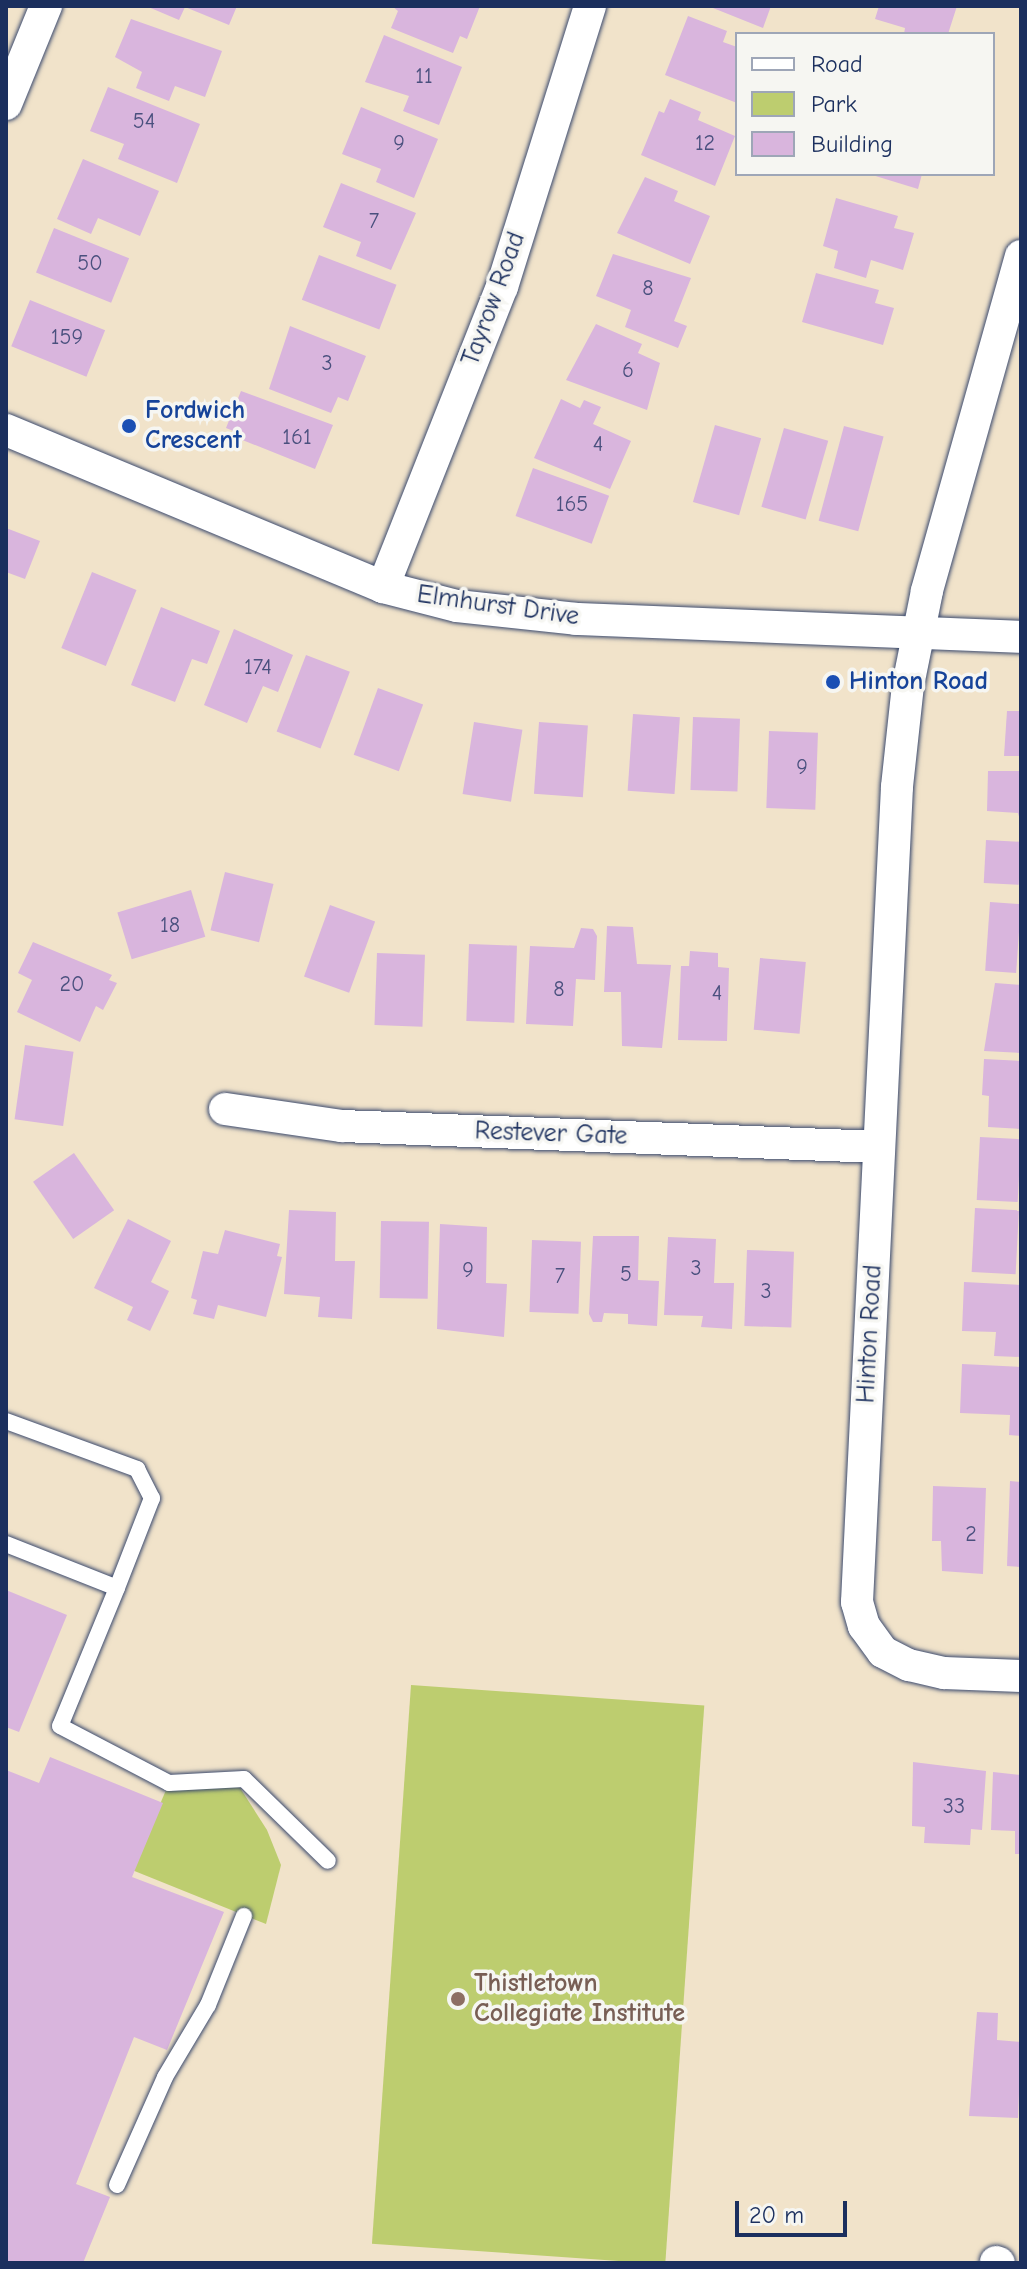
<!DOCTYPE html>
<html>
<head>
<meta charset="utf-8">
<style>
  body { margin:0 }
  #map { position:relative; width:1027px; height:2269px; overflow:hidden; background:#f1e3ca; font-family:"Comic Neue",sans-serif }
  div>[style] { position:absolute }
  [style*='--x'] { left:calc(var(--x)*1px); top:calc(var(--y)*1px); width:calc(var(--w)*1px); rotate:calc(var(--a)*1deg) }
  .green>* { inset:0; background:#bdcd6f; transform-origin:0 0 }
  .building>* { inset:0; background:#d9b5dd; transform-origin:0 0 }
  .roads { filter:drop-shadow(0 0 2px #3b4a6e) drop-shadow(0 0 2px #3b4a6e) }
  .service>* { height:16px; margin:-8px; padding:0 8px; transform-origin:8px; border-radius:8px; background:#fff }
  .minor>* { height:32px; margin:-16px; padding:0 16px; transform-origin:16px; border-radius:16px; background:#fff }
  .dots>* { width:22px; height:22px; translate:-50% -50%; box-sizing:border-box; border:4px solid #f6f6f2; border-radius:50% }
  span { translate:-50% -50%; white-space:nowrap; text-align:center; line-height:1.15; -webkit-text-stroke:7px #f6f6f2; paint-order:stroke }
  .number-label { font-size:22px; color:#4a507e }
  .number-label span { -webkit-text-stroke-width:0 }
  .street-label { font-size:26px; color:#1b2f5e }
  .transit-label { font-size:26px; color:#164399; font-weight:700 }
  .left { translate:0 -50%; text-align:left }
  .education-label { font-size:26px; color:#785e54; font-weight:700 }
  .frame { position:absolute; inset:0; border:8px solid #1b2f5e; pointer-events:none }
  .legend { position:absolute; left:735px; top:32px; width:260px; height:144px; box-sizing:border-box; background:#f6f6f2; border:2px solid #9ea6b7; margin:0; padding:10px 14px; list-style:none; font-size:24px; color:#1b2f5e }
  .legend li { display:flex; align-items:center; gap:16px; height:40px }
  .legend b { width:40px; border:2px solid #9ea6b7 }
  .scale { position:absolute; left:735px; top:2201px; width:112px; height:36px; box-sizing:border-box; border:4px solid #1b2f5e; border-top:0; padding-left:10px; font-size:24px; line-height:28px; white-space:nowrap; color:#1b2f5e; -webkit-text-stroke:6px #f6f6f2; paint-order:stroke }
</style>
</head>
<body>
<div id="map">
  <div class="green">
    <i style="left:411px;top:1685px;width:294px;height:560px;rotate:4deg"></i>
    <i style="clip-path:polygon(235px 1780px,267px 1830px,281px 1865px,266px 1924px,132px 1870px,169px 1783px)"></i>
  </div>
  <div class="building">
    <i style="clip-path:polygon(146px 6px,237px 6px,229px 25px,185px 7px,179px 20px)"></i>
    <i style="clip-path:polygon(392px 6px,480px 6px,467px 39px,460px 36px,453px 53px,391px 28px,398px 11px)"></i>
    <i style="clip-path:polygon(708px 6px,771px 6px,763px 28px)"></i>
    <i style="clip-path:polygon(879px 6px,957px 6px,948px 34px,904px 34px,905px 28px,875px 19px)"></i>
    <i style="clip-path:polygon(688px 16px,727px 31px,723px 42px,737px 47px,737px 103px,665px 75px)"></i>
    <i style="clip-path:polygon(131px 19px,222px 51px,205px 97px,175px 86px,169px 101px,136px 88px,142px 72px,115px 57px)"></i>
    <i style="clip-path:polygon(384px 35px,462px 67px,439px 125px,403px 111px,409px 96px,365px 82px)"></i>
    <i style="clip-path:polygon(108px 87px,200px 124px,177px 183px,118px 159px,124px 144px,90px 131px)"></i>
    <i style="clip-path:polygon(670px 99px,701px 112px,698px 120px,735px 136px,715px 186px,641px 155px,659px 111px,664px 113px)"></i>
    <i style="clip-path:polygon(361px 107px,438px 139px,414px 198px,376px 182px,381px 169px,342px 154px)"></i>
    <i style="clip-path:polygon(83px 159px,159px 191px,140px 236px,98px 218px,91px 234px,57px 219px)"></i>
    <i style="clip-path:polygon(869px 174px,922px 174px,918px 189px)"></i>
    <i style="clip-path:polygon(645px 177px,678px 191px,674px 201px,710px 216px,690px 264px,617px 233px)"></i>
    <i style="clip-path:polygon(341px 183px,416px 213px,391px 270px,356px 256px,361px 242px,323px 227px)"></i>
    <i style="clip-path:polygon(836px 198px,898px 216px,894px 228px,914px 233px,903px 270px,871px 260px,866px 278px,834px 268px,838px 251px,823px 246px)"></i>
    <i style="left:54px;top:228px;width:81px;height:48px;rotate:22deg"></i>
    <i style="clip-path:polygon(613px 254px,691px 278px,674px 321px,687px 326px,678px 348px,625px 327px,631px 310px,596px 296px)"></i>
    <i style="left:319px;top:255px;width:83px;height:48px;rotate:21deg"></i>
    <i style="clip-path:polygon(816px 273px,879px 290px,875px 303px,894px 308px,883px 345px,802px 322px)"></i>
    <i style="left:30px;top:300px;width:81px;height:50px;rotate:22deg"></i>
    <i style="clip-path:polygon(596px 324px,642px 344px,638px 353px,660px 363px,647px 410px,566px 380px)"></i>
    <i style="clip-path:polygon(290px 326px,366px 356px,348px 401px,338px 397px,331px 413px,269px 389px)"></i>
    <i style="clip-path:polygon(241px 391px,333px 425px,315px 469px,240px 439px,241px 434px,226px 428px)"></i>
    <i style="clip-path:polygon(561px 399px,580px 408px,584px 400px,601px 407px,593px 424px,631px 441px,610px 489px,534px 458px)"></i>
    <i style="left:715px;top:425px;width:48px;height:80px;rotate:16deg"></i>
    <i style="left:844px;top:426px;width:41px;height:98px;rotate:15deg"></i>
    <i style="left:784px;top:428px;width:46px;height:82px;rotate:16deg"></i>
    <i style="left:533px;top:468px;width:81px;height:51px;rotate:20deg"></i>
    <i style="clip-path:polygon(6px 528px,40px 541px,25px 579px,6px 572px)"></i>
    <i style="left:92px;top:572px;width:48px;height:82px;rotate:22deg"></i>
    <i style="clip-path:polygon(161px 607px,220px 631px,207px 664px,192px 659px,175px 702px,131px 685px)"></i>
    <i style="clip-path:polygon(234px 629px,293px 655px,278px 692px,263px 686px,247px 723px,204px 705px)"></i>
    <i style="left:306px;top:655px;width:47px;height:82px;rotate:21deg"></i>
    <i style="left:378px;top:688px;width:48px;height:71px;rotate:20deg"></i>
    <i style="clip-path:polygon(1007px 711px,1021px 711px,1021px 756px,1004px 756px)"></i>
    <i style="left:633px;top:714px;width:47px;height:77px;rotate:4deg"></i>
    <i style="left:693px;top:717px;width:47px;height:73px;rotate:2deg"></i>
    <i style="left:474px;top:722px;width:49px;height:73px;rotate:9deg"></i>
    <i style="left:539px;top:722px;width:49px;height:72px;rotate:4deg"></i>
    <i style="left:769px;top:731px;width:49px;height:77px;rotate:2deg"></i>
    <i style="clip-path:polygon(988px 771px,1021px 771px,1021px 824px,1018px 813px,987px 811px)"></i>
    <i style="left:986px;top:840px;width:35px;height:43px;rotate:3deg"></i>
    <i style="left:225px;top:872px;width:50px;height:60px;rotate:14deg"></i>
    <i style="left:191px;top:890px;width:49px;height:77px;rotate:73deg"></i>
    <i style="left:990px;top:902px;width:31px;height:69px;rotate:4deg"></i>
    <i style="left:330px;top:905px;width:48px;height:76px;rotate:20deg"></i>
    <i style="clip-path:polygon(607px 926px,633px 927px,637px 964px,671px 965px,662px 1048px,622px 1046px,621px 992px,604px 992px)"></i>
    <i style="clip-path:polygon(581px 928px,593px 929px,597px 936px,595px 980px,576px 979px,573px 1026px,526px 1024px,530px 946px,574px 948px)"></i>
    <i style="clip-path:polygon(33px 942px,112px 975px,109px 980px,117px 983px,103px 1010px,96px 1006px,80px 1042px,17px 1012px,32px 980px,18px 973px)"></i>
    <i style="left:469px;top:944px;width:48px;height:77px;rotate:2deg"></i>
    <i style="clip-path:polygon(690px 951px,718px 953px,718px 967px,729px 968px,727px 1041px,678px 1040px,681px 966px,689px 966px)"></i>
    <i style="left:377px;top:953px;width:48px;height:72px;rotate:2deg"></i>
    <i style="left:760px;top:958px;width:46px;height:72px;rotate:5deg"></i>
    <i style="clip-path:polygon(995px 983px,1021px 985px,1021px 1053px,984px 1051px)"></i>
    <i style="left:25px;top:1045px;width:49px;height:75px;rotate:8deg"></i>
    <i style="clip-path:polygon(984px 1059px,1021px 1061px,1021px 1129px,988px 1127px,989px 1096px,982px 1095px)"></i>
    <i style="left:980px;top:1137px;width:41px;height:63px;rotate:3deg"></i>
    <i style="left:74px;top:1153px;width:70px;height:50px;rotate:55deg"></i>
    <i style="left:975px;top:1208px;width:44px;height:64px;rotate:3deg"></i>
    <i style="clip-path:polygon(289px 1210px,336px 1212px,335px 1261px,355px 1261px,352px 1319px,318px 1317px,320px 1297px,284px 1294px)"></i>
    <i style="clip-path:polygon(128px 1219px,171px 1241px,151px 1282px,169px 1291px,150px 1331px,127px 1320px,133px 1307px,94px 1288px)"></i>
    <i style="left:381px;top:1221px;width:48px;height:77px;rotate:1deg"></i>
    <i style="clip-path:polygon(440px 1224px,487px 1227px,486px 1283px,507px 1284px,504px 1337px,437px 1329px)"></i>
    <i style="clip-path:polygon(225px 1230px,280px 1244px,277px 1256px,282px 1257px,266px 1317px,218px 1305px,214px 1319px,193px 1314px,197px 1300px,191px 1298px,203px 1251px,218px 1254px)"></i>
    <i style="clip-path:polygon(593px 1236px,639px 1236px,638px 1280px,659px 1281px,657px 1326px,628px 1324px,628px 1314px,604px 1313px,602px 1322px,593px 1322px,589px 1314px)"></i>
    <i style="clip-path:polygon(668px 1237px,716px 1239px,714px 1283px,734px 1283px,732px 1329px,701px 1327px,703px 1316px,664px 1315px)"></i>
    <i style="left:532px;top:1240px;width:49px;height:72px;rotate:2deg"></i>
    <i style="left:747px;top:1250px;width:47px;height:76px;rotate:2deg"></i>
    <i style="clip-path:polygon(964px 1282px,1021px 1285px,1021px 1357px,994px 1356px,996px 1332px,962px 1331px)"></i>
    <i style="clip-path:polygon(962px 1364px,1021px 1367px,1021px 1436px,1009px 1435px,1010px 1415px,960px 1413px)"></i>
    <i style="clip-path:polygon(1010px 1481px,1021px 1482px,1021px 1567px,1007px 1566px)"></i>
    <i style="clip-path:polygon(933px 1486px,986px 1488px,983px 1574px,942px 1571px,941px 1541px,932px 1541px)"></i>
    <i style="clip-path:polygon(6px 1590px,67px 1615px,19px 1732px,6px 1727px)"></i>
    <i style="clip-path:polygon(50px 1757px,163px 1803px,132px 1877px,224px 1912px,167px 2050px,134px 2037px,76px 2184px,110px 2197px,83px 2263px,6px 2263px,6px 1770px,39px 1783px)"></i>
    <i style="clip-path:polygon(913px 1762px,986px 1771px,982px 1830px,971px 1829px,970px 1845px,924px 1843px,925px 1827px,912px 1826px)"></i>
    <i style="clip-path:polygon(993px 1772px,1021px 1775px,1021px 1854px,1015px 1854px,1015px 1831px,991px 1830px)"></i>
    <i style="clip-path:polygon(977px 2012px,998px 2013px,997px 2040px,1021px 2042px,1018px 2118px,969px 2116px)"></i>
  </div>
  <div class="roads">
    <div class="service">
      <i style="--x:6;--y:1421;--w:140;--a:20.1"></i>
      <i style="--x:137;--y:1469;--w:33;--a:63"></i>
      <i style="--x:152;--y:1498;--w:97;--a:111.3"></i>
      <i style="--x:6;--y:1544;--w:119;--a:21.6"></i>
      <i style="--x:117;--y:1588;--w:149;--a:112.4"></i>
      <i style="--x:60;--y:1726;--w:123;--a:27.6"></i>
      <i style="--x:169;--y:1783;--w:75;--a:-3.1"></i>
      <i style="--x:244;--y:1779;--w:117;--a:44.3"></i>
      <i style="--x:117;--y:2185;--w:118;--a:-66"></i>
      <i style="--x:165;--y:2077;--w:84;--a:-59.2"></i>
      <i style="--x:208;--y:2005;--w:96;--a:-68"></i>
    </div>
    <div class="minor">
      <i style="--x:6;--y:104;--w:106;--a:-67.8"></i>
      <i style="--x:1021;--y:256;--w:348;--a:105.7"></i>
      <i style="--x:927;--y:591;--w:96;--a:101.4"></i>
      <i style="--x:908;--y:685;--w:103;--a:96.2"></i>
      <i style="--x:897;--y:787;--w:816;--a:92.81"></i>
      <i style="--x:857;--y:1602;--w:25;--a:74"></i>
      <i style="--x:864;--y:1626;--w:32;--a:54"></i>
      <i style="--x:883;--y:1652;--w:29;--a:27"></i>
      <i style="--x:909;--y:1665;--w:36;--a:13"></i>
      <i style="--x:944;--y:1673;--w:77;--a:2.2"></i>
      <i style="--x:6;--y:430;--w:408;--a:22.6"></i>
      <i style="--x:383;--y:587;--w:76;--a:14.4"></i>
      <i style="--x:457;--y:606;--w:120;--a:6.2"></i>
      <i style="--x:576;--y:619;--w:445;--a:2.3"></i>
      <i style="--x:383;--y:587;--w:323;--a:-68.4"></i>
      <i style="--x:502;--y:287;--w:294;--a:-72.6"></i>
      <i style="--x:225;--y:1109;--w:118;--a:8.3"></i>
      <i style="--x:342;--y:1126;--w:536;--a:2.24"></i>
      <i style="--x:996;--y:2262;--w:3;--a:18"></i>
    </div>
  </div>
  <div class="dots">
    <i style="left:129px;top:426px;background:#1a4fb4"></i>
    <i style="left:833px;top:682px;background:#1a4fb4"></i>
    <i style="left:458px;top:1999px;background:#8d6e63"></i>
  </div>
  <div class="number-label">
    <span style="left:424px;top:77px">11</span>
    <span style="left:144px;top:122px">54</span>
    <span style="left:399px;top:144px">9</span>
    <span style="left:705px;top:144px">12</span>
    <span style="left:374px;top:222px">7</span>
    <span style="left:90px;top:264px">50</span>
    <span style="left:648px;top:289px">8</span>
    <span style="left:67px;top:338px">159</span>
    <span style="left:327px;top:364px">3</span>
    <span style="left:628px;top:371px">6</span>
    <span style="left:297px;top:438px">161</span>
    <span style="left:598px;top:445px">4</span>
    <span style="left:572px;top:505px">165</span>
    <span style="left:258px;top:668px">174</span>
    <span style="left:802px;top:768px">9</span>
    <span style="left:170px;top:926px">18</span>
    <span style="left:72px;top:985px">20</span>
    <span style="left:559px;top:990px">8</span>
    <span style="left:717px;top:994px">4</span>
    <span style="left:696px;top:1269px">3</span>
    <span style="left:468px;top:1271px">9</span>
    <span style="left:626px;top:1275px">5</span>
    <span style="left:560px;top:1277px">7</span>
    <span style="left:766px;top:1292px">3</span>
    <span style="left:971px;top:1535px">2</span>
    <span style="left:954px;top:1807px">33</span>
  </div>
  <div class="street-label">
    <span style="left:494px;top:299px;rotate:-70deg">Tayrow Road</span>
    <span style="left:498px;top:606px;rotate:8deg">Elmhurst Drive</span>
    <span style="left:551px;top:1134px;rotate:2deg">Restever Gate</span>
    <span style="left:870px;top:1334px;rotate:-87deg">Hinton Road</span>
  </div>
  <div class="transit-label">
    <span class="left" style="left:145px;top:426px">Fordwich<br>Crescent</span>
    <span class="left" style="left:849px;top:682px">Hinton Road</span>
  </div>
  <div class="education-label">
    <span class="left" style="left:474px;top:1999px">Thistletown<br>Collegiate Institute</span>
  </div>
  <div class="frame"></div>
  <ul class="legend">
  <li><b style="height:10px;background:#fff"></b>Road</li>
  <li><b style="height:22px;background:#bdcd6f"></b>Park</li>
  <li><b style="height:22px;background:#d9b5dd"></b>Building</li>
  </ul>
  <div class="scale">20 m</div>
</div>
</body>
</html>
